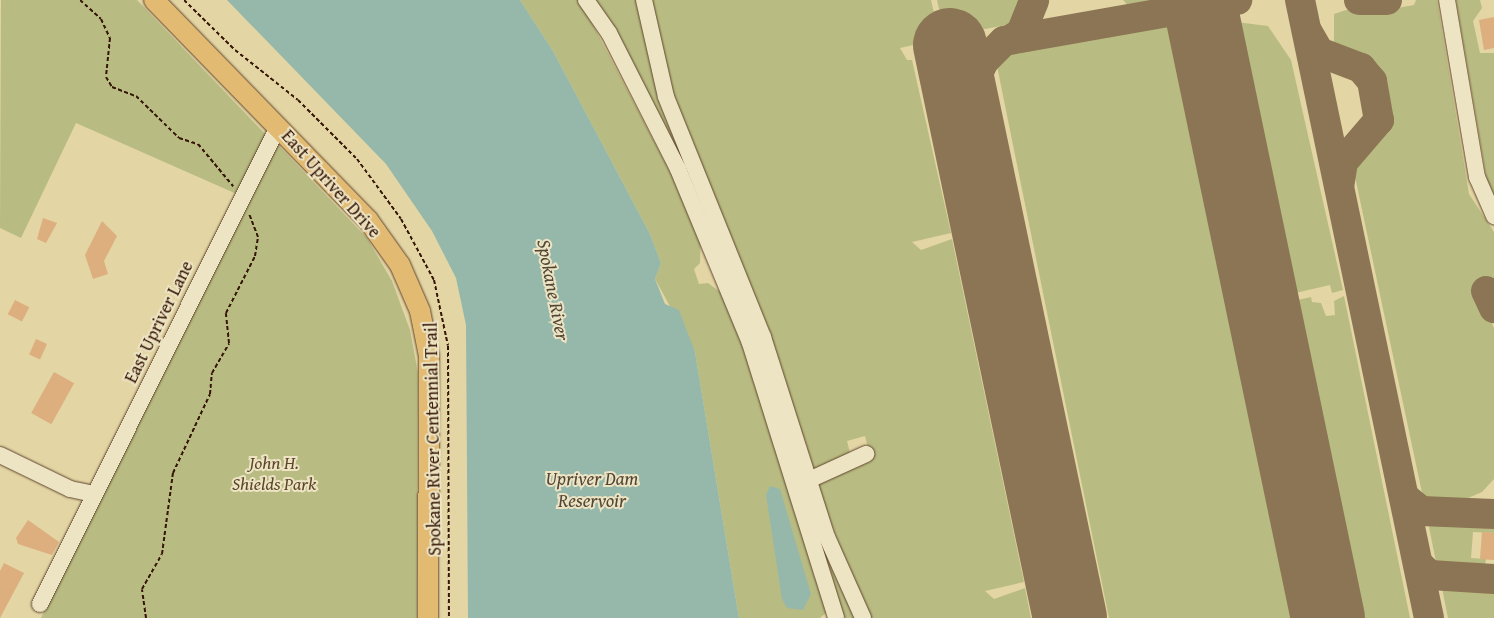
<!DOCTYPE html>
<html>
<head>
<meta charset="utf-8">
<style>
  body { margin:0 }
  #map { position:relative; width:1494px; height:618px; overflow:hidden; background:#e3d5a4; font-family:"Gentium Book Plus",serif }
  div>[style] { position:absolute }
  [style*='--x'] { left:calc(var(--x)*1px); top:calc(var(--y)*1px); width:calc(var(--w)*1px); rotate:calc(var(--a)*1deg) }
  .green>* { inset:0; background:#b9bc82 }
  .water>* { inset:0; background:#95b8aa }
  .taxiway>* { height:30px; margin:-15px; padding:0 15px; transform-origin:15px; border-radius:15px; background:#8c7554 }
  .runway>* { height:74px; margin:-37px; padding:0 37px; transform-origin:37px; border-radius:37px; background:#8c7554 }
  .building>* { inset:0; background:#ddae7e; transform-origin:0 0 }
  .path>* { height:2px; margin-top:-1px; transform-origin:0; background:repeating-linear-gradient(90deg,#351505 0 4px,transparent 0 6.5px) }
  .roads { filter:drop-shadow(0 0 1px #60452d) drop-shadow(0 0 1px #60452d) }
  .minor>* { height:16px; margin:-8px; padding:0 8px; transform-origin:8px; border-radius:8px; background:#ede4c4 }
  .major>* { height:20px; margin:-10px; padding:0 10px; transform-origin:10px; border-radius:10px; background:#e2ba72 }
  span { translate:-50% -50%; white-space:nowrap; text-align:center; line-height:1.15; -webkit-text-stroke:4px #ede4c4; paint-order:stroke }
  .street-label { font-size:18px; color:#351505 }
  .park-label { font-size:18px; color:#5d472a; font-style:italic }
  .water-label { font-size:19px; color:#524637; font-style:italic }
</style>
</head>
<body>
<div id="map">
  <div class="green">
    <i style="clip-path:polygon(1px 0,137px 0,268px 137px,239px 195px,76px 123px,21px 238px,0 228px)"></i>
    <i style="clip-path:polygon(520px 0,580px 0,701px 231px,700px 263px,694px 269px,699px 284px,708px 283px,727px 297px,828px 611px,820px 618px,739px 618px,695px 352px,655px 279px,661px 263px,650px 234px,553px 51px)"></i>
    <i style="clip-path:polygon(592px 0,637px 0,703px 208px)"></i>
    <i style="clip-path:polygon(648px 0,931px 0,940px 39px,900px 48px,907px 60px,912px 60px,951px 233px,912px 242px,921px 250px,952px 239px,1024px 582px,985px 591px,994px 599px,1025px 588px,1031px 618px,869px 618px,814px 482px,871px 459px,865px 436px,847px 441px,851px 457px,812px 474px,669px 97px)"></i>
    <i style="clip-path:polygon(937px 0,1025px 0,1013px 24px,945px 36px)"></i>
    <i style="clip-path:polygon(1123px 0,1188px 0,1131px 9px)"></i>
    <i style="clip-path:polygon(1416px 0,1437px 0,1469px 194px,1494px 232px,1494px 280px,1476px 290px,1494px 328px,1494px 479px,1482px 492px,1450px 506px,1424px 502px,1354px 172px,1357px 162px,1391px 128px,1378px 64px,1334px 48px,1334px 14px,1352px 8px,1359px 15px,1414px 5px)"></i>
    <i style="clip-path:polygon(1456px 0,1480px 0,1482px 8px,1473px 21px,1480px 53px,1494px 53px,1494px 195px,1487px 181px)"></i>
    <i style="clip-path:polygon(1228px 21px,1268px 26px,1291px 60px,1343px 290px,1332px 293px,1330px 285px,1291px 294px,1293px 301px,1311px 297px,1312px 302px,1321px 303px,1326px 316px,1335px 315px,1334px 301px,1344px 296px,1410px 618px,1346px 618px,1224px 37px)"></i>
    <i style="clip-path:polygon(1162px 22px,1175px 26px,1186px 36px,1308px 618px,1109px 618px,997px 66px,1004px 53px,1014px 47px)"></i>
    <i style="clip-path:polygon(278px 145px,367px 238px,392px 281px,410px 330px,418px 373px,417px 618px,41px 618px)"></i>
    <i style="clip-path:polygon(1443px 519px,1494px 521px,1494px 533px,1473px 532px,1471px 558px,1486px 559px,1484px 572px,1437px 567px,1428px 522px)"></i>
    <i style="clip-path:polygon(822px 542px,828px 560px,857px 618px,840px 618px)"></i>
    <i style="clip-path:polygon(1457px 585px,1494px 587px,1494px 618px,1448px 618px,1442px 588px)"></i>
  </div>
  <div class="water">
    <i style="clip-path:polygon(227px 0,520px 0,553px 51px,650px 234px,661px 263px,655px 279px,665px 304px,679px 310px,695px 352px,739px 618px,468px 618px,466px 325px,456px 278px,432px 231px,386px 164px)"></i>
    <i style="clip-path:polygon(770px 486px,780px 489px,811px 594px,803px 610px,787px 608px,782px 599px,766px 495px)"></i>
  </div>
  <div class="taxiway">
    <i style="--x:1300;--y:0;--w:631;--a:78.21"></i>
    <i style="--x:1359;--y:0;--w:28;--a:0"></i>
    <i style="--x:1307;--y:31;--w:24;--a:60"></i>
    <i style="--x:1319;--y:52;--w:45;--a:20.9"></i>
    <i style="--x:1361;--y:68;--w:17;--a:50"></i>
    <i style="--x:1372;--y:81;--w:40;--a:80"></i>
    <i style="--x:1379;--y:120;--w:55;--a:130.6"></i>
    <i style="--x:1343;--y:162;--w:24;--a:99"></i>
    <i style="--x:1013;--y:38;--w:9;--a:-32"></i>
    <i style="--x:1021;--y:33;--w:35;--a:-68"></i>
    <i style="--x:963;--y:104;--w:48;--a:-64"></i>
    <i style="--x:984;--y:61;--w:28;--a:-45"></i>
    <i style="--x:1004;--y:41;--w:237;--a:-10"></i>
    <i style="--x:1486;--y:291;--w:19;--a:65"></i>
    <i style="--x:1404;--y:497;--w:22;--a:39"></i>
    <i style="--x:1421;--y:511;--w:73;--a:2.4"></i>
    <i style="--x:1418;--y:564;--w:16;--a:43"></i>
    <i style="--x:1430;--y:575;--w:64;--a:3.6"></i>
  </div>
  <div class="runway">
    <i style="--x:1199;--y:0;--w:631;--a:78.21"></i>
    <i style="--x:950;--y:45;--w:585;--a:78.17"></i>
  </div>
  <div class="building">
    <i style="clip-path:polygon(1494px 17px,1494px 48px,1484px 50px,1479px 20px)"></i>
    <i style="clip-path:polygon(43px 218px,57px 223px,46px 243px,37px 239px)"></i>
    <i style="clip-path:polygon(102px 221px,117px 236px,104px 261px,108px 274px,93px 279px,85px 255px)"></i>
    <i style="left:15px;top:300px;width:16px;height:16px;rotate:27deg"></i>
    <i style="left:36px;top:339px;width:12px;height:17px;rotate:24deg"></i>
    <i style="left:54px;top:372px;width:23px;height:47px;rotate:29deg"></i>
    <i style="clip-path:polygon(28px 520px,59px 542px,52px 555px,18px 544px,16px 538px)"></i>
    <i style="clip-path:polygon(1482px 532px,1494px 533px,1494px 560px,1480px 559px)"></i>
    <i style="clip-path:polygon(4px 563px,24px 573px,0 618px,0 571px)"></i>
  </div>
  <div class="path">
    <i style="--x:80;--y:0;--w:28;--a:42"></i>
    <i style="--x:101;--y:19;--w:21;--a:65"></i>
    <i style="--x:110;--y:38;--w:39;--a:96"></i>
    <i style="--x:106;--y:77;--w:12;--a:59"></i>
    <i style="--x:112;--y:87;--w:26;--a:21"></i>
    <i style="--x:136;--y:96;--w:60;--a:44.3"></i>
    <i style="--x:179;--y:138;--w:20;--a:18"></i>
    <i style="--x:198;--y:144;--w:55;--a:50.2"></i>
    <i style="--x:184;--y:0;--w:71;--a:44.4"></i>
    <i style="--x:235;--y:50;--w:80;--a:38.4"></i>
    <i style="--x:298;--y:100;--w:83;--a:45"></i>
    <i style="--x:357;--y:159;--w:74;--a:53.7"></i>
    <i style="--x:401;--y:219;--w:69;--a:61.6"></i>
    <i style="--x:434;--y:280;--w:67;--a:78"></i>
    <i style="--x:448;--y:346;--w:272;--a:89.8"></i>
    <i style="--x:146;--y:618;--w:29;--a:-98"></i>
    <i style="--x:142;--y:589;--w:40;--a:-60.3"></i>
    <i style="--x:162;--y:554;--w:82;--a:-82.3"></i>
    <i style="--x:173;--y:473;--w:87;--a:-64.9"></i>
    <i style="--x:210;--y:394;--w:21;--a:-85"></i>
    <i style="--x:212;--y:373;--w:34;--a:-60"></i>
    <i style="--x:229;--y:343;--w:30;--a:-96"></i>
    <i style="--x:226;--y:313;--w:64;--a:-63"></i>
    <i style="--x:255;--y:256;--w:19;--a:-81"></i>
    <i style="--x:258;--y:237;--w:25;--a:-111"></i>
  </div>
  <div class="roads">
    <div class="minor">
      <i style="--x:586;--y:0;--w:40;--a:55.1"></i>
      <i style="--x:609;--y:33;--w:153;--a:63.1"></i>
      <i style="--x:678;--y:169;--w:188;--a:67.5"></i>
      <i style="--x:750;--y:343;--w:288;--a:72.6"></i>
      <i style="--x:644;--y:0;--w:99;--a:77.2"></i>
      <i style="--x:666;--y:97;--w:259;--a:68"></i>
      <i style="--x:763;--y:337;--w:210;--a:72.3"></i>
      <i style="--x:827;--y:537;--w:89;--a:66"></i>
      <i style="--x:1447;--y:0;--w:180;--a:80.4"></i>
      <i style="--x:1477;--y:177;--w:43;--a:66.4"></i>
      <i style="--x:0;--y:455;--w:78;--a:25.9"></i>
      <i style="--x:70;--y:489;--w:25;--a:12"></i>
      <i style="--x:809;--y:480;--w:63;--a:-24.5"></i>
      <i style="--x:40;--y:604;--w:533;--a:-63.48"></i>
    </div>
    <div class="major">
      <i style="--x:154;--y:0;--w:307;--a:45.8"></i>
      <i style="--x:368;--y:220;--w:55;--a:54.6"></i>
      <i style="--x:400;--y:265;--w:50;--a:66.5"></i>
      <i style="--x:420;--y:311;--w:46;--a:78.7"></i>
      <i style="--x:429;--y:356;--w:262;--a:90.2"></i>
    </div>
  </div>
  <div class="street-label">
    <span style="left:331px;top:184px;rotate:48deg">East Upriver Drive</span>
    <span style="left:159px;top:322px;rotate:-64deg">East Upriver Lane</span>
    <span style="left:433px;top:439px;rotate:-91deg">Spokane River Centennial Trail</span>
  </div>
  <div class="park-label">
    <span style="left:274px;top:474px">John H.<br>Shields Park</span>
  </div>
  <div class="water-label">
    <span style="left:553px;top:290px;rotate:79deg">Spokane River</span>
    <span style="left:592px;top:490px">Upriver Dam<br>Reservoir</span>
  </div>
</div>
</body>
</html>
